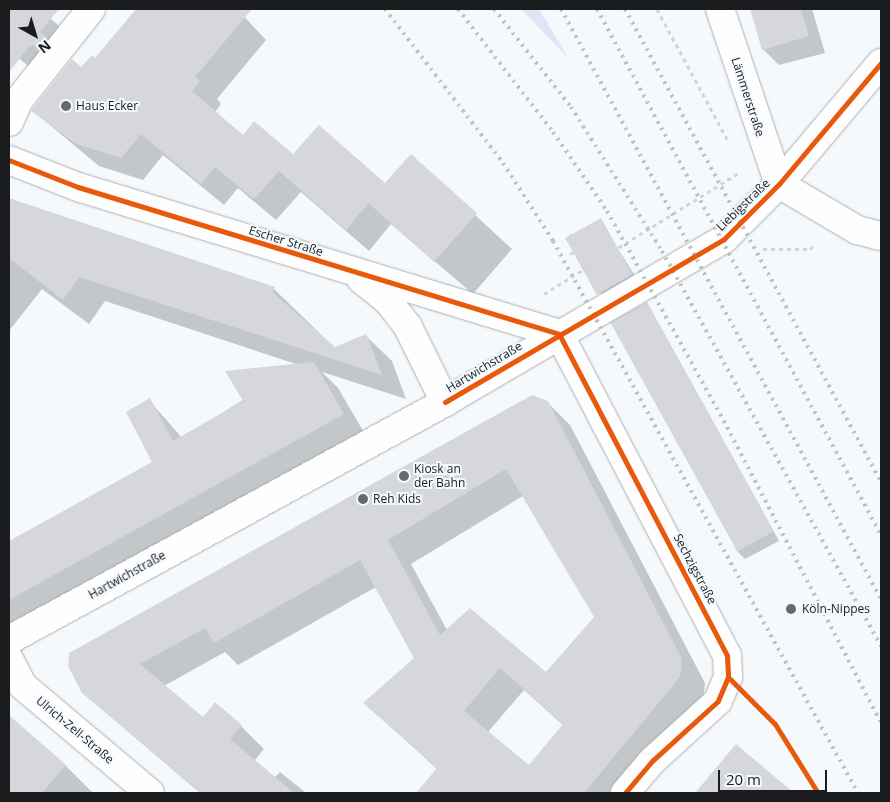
<!DOCTYPE html>
<html>
<head>
<meta charset="utf-8">
<style>
  body { margin:0 }
  #map { position:relative; width:890px; height:802px; overflow:hidden; background:#f6f9fc; font-family:"Open Sans",sans-serif }
  div>[style] { position:absolute }
  [style*='--x'] { left:calc(var(--x)*1px); top:calc(var(--y)*1px); width:calc(var(--w)*1px); rotate:calc(var(--a)*1deg) }
  .green>* { inset:0; background:#e3e3f8 }
  .shadow>* { inset:0; background:#0003; transform-origin:0 0 }
  .building>* { inset:0; background:#d6d7da; transform-origin:0 0 }
  .path>* { height:3px; margin-top:-1.5px; transform-origin:0; background:repeating-linear-gradient(90deg,#d3d4d5 0 4px,transparent 0 8px) }
  .roads { filter:drop-shadow(0 0 1px #acafb1) drop-shadow(0 0 1px #acafb1) }
  .minor>* { height:28px; margin:-14px; padding:0 14px; transform-origin:14px; border-radius:14px; background:#fefeff }
  .rail>* { height:4px; margin-top:-2px; transform-origin:0; background:repeating-linear-gradient(90deg,#c0c1c1 0 2.5px,transparent 0 7.5px) }
  .cycleway>* { height:5px; margin:-2.5px; padding:0 2.5px; transform-origin:2.5px; border-radius:2.5px; background:#e8590c }
  .dots>* { width:14px; height:14px; translate:-50% -50%; box-sizing:border-box; border:2px solid #f3f9ff; border-radius:50% }
  span { translate:-50% -50%; white-space:nowrap; text-align:center; line-height:1.15; -webkit-text-stroke:4px #f3f9ff; paint-order:stroke }
  .street-label { font-size:12px; color:#1a1c1e }
  .poi-label { font-size:12px; color:#1a1c1e }
  .left { translate:0 -50%; text-align:left }
  .frame { position:absolute; inset:0; border:10px solid #1a1c1e; pointer-events:none }
  .north { position:absolute; left:10px; top:10px; width:50px; height:50px; -webkit-text-stroke:4px #f3f9ff; paint-order:stroke; rotate:141deg; font-size:14px; font-weight:700; line-height:20px; text-align:center; color:#1a1c1e }
  .north::after { content:''; display:block; margin:auto; width:18px; height:22px; background:#1a1c1e; clip-path:polygon(50% 0,100% 100%,50% 72%,0 100%) }
  .scale { position:absolute; left:718px; top:770px; width:109px; height:22px; box-sizing:border-box; border:2px solid #1a1c1e; border-top:0; padding-left:6px; font-size:15px; line-height:18px; white-space:nowrap; color:#1a1c1e; -webkit-text-stroke:4px #f3f9ff; paint-order:stroke }
</style>
</head>
<body>
<div id="map">
  <div class="green">
    <i style="clip-path:polygon(521px 9px,539px 9px,569px 59px)"></i>
  </div>
  <div class="shadow">
    <i style="clip-path:polygon(9px 9px,40px 9px,68px 34px,33px 70px,9px 50px)"></i>
    <i style="clip-path:polygon(138px 9px,237px 9px,266px 40px,217px 99px,221px 104px,215px 112px,243px 136px,293px 156px,319px 126px,386px 186px,411px 156px,512px 249px,473px 294px,391px 224px,369px 251px,301px 192px,276px 220px,238px 188px,224px 205px,163px 155px,143px 180px,99px 166px,33px 111px,95px 60px)"></i>
    <i style="clip-path:polygon(751px 9px,812px 9px,825px 53px,779px 65px,763px 49px)"></i>
    <i style="clip-path:polygon(9px 199px,274px 289px,335px 348px,366px 336px,392px 361px,406px 399px,322px 372px,338px 388px,368px 439px,9px 638px,9px 543px,154px 463px,149px 400px,182px 438px,299px 365px,105px 301px,89px 324px,42px 289px,9px 331px)"></i>
    <i style="left:600px;top:220px;width:74px;height:38px;rotate:58deg"></i>
    <i style="clip-path:polygon(647px 304px,779px 541px,745px 559px,737px 551px)"></i>
    <i style="clip-path:polygon(evenodd,547px 402px,570px 425px,705px 683px,703px 701px,626px 793px,417px 793px,437px 769px,365px 703px,415px 659px,376px 587px,238px 665px,225px 652px,164px 686px,203px 718px,241px 726px,264px 749px,254px 761px,274px 778px,280px 772px,306px 793px,200px 793px,83px 693px,547px 402px,523px 496px,595px 617px,546px 673px,447px 630px,411px 564px,523px 496px,547px 402px,524px 690px,563px 725px,529px 767px,488px 732px,524px 690px)"></i>
    <i style="clip-path:polygon(9px 717px,65px 765px,93px 793px,9px 793px)"></i>
    <i style="clip-path:polygon(736px 746px,791px 793px,697px 793px)"></i>
  </div>
  <div class="building">
    <i style="clip-path:polygon(9px 9px,59px 9px,40px 32px,47px 38px,28px 48px,9px 72px)"></i>
    <i style="clip-path:polygon(136px 9px,252px 9px,195px 77px,200px 81px,192px 91px,243px 135px,254px 121px,293px 154px,319px 125px,385px 183px,346px 230px,279px 171px,254px 199px,215px 167px,201px 184px,141px 134px,121px 158px,76px 144px,31px 111px,72px 59px,81px 67px,92px 55px,95px 58px)"></i>
    <i style="clip-path:polygon(750px 9px,801px 9px,809px 36px,762px 50px)"></i>
    <i style="left:411px;top:154px;width:89px;height:65px;rotate:42deg"></i>
    <i style="clip-path:polygon(9px 198px,275px 287px,273px 293px,335px 347px,366px 334px,382px 375px,79px 277px,63px 300px,9px 258px)"></i>
    <i style="left:601px;top:218px;width:65px;height:41px;rotate:61deg"></i>
    <i style="left:647px;top:302px;width:262px;height:42px;rotate:61deg"></i>
    <i style="clip-path:polygon(314px 362px,344px 414px,9px 600px,9px 541px,152px 462px,126px 412px,150px 398px,173px 441px,243px 401px,225px 371px)"></i>
    <i style="clip-path:polygon(evenodd,532px 395px,548px 401px,682px 659px,680px 677px,584px 793px,416px 793px,437px 768px,363px 703px,414px 658px,360px 560px,214px 643px,205px 628px,140px 664px,203px 717px,215px 702px,242px 725px,230px 739px,294px 793px,201px 793px,82px 693px,68px 666px,69px 653px,532px 395px,506px 469px,594px 617px,546px 672px,470px 608px,440px 635px,388px 540px,506px 469px,532px 395px,500px 668px,563px 724px,529px 765px,464px 711px,500px 668px)"></i>
    <i style="clip-path:polygon(9px 715px,66px 765px,42px 793px,9px 793px)"></i>
    <i style="clip-path:polygon(736px 744px,794px 793px,695px 793px)"></i>
  </div>
  <div class="path">
    <i style="--x:657;--y:9;--w:148;--a:61.7"></i>
    <i style="--x:586;--y:227;--w:15;--a:58"></i>
    <i style="--x:570;--y:234;--w:38;--a:60"></i>
    <i style="--x:763;--y:249;--w:47;--a:0"></i>
    <i style="--x:810;--y:249;--w:8;--a:-45"></i>
    <i style="--x:570;--y:254;--w:45;--a:-29.4"></i>
    <i style="--x:544;--y:294;--w:231;--a:-31.9"></i>
  </div>
  <div class="roads">
    <div class="minor">
      <i style="--x:720;--y:9;--w:185;--a:71.4"></i>
      <i style="--x:9;--y:122;--w:24;--a:-66"></i>
      <i style="--x:19;--y:100;--w:116;--a:-51.6"></i>
      <i style="--x:9;--y:160;--w:74;--a:21.4"></i>
      <i style="--x:78;--y:187;--w:503;--a:16.99"></i>
      <i style="--x:779;--y:184;--w:91;--a:30.5"></i>
      <i style="--x:857;--y:230;--w:25;--a:14"></i>
      <i style="--x:361;--y:279;--w:35;--a:39"></i>
      <i style="--x:388;--y:301;--w:33;--a:52"></i>
      <i style="--x:408;--y:327;--w:84;--a:63.7"></i>
      <i style="--x:559;--y:334;--w:363;--a:62.4"></i>
      <i style="--x:727;--y:656;--w:21;--a:87"></i>
      <i style="--x:728;--y:677;--w:26;--a:113"></i>
      <i style="--x:718;--y:701;--w:89;--a:137.7"></i>
      <i style="--x:652;--y:761;--w:42;--a:130.2"></i>
      <i style="--x:9;--y:640;--w:497;--a:-28.6"></i>
      <i style="--x:445;--y:402;--w:323;--a:-30.3"></i>
      <i style="--x:724;--y:239;--w:78;--a:-45"></i>
      <i style="--x:779;--y:184;--w:158;--a:-49.9"></i>
      <i style="--x:9;--y:659;--w:30;--a:63"></i>
      <i style="--x:23;--y:686;--w:166;--a:40.1"></i>
    </div>
  </div>
  <div class="rail">
    <i style="--x:385;--y:9;--w:194;--a:52.5"></i>
    <i style="--x:503;--y:163;--w:93;--a:57.3"></i>
    <i style="--x:553;--y:241;--w:631;--a:61.08"></i>
    <i style="--x:458;--y:9;--w:155;--a:52.3"></i>
    <i style="--x:553;--y:132;--w:96;--a:55.6"></i>
    <i style="--x:607;--y:211;--w:247;--a:60.9"></i>
    <i style="--x:727;--y:427;--w:334;--a:62.5"></i>
    <i style="--x:494;--y:9;--w:125;--a:51.8"></i>
    <i style="--x:571;--y:107;--w:170;--a:57.7"></i>
    <i style="--x:662;--y:251;--w:452;--a:61"></i>
    <i style="--x:561;--y:9;--w:671;--a:61.53"></i>
    <i style="--x:597;--y:9;--w:598;--a:61.63"></i>
    <i style="--x:625;--y:9;--w:538;--a:61.58"></i>
  </div>
  <div class="cycleway">
    <i style="--x:9;--y:160;--w:74;--a:21.4"></i>
    <i style="--x:78;--y:187;--w:503;--a:16.99"></i>
    <i style="--x:559;--y:334;--w:363;--a:62.4"></i>
    <i style="--x:727;--y:656;--w:21;--a:87"></i>
    <i style="--x:728;--y:677;--w:26;--a:113"></i>
    <i style="--x:718;--y:701;--w:89;--a:137.7"></i>
    <i style="--x:652;--y:761;--w:42;--a:130.2"></i>
    <i style="--x:445;--y:402;--w:323;--a:-30.3"></i>
    <i style="--x:724;--y:239;--w:78;--a:-45"></i>
    <i style="--x:779;--y:184;--w:158;--a:-49.9"></i>
    <i style="--x:728;--y:677;--w:66;--a:45"></i>
    <i style="--x:775;--y:724;--w:81;--a:58.1"></i>
  </div>
  <div class="dots">
    <i style="left:66px;top:106px;background:#67696c"></i>
    <i style="left:404px;top:476px;background:#67696c"></i>
    <i style="left:363px;top:499px;background:#67696c"></i>
    <i style="left:791px;top:609px;background:#67696c"></i>
  </div>
  <div class="street-label">
    <span style="left:748px;top:97px;rotate:72deg">Lämmerstraße</span>
    <span style="left:743px;top:205px;rotate:-44deg">Liebigstraße</span>
    <span style="left:286px;top:241px;rotate:17deg">Escher Straße</span>
    <span style="left:484px;top:367px;rotate:-31deg">Hartwichstraße</span>
    <span style="left:695px;top:569px;rotate:62deg">Sechzigstraße</span>
    <span style="left:127px;top:575px;rotate:-29deg">Hartwichstraße</span>
    <span style="left:75px;top:730px;rotate:40deg">Ulrich-Zell-Straße</span>
  </div>
  <div class="poi-label">
    <span class="left" style="left:76px;top:106px">Haus Ecker</span>
    <span class="left" style="left:414px;top:476px">Kiosk an<br>der Bahn</span>
    <span class="left" style="left:373px;top:499px">Reh Kids</span>
    <span class="left" style="left:802px;top:609px">Köln-Nippes</span>
  </div>
  <div class="frame"></div>
  <div class="north">N</div>
  <div class="scale">20 m</div>
</div>
</body>
</html>
